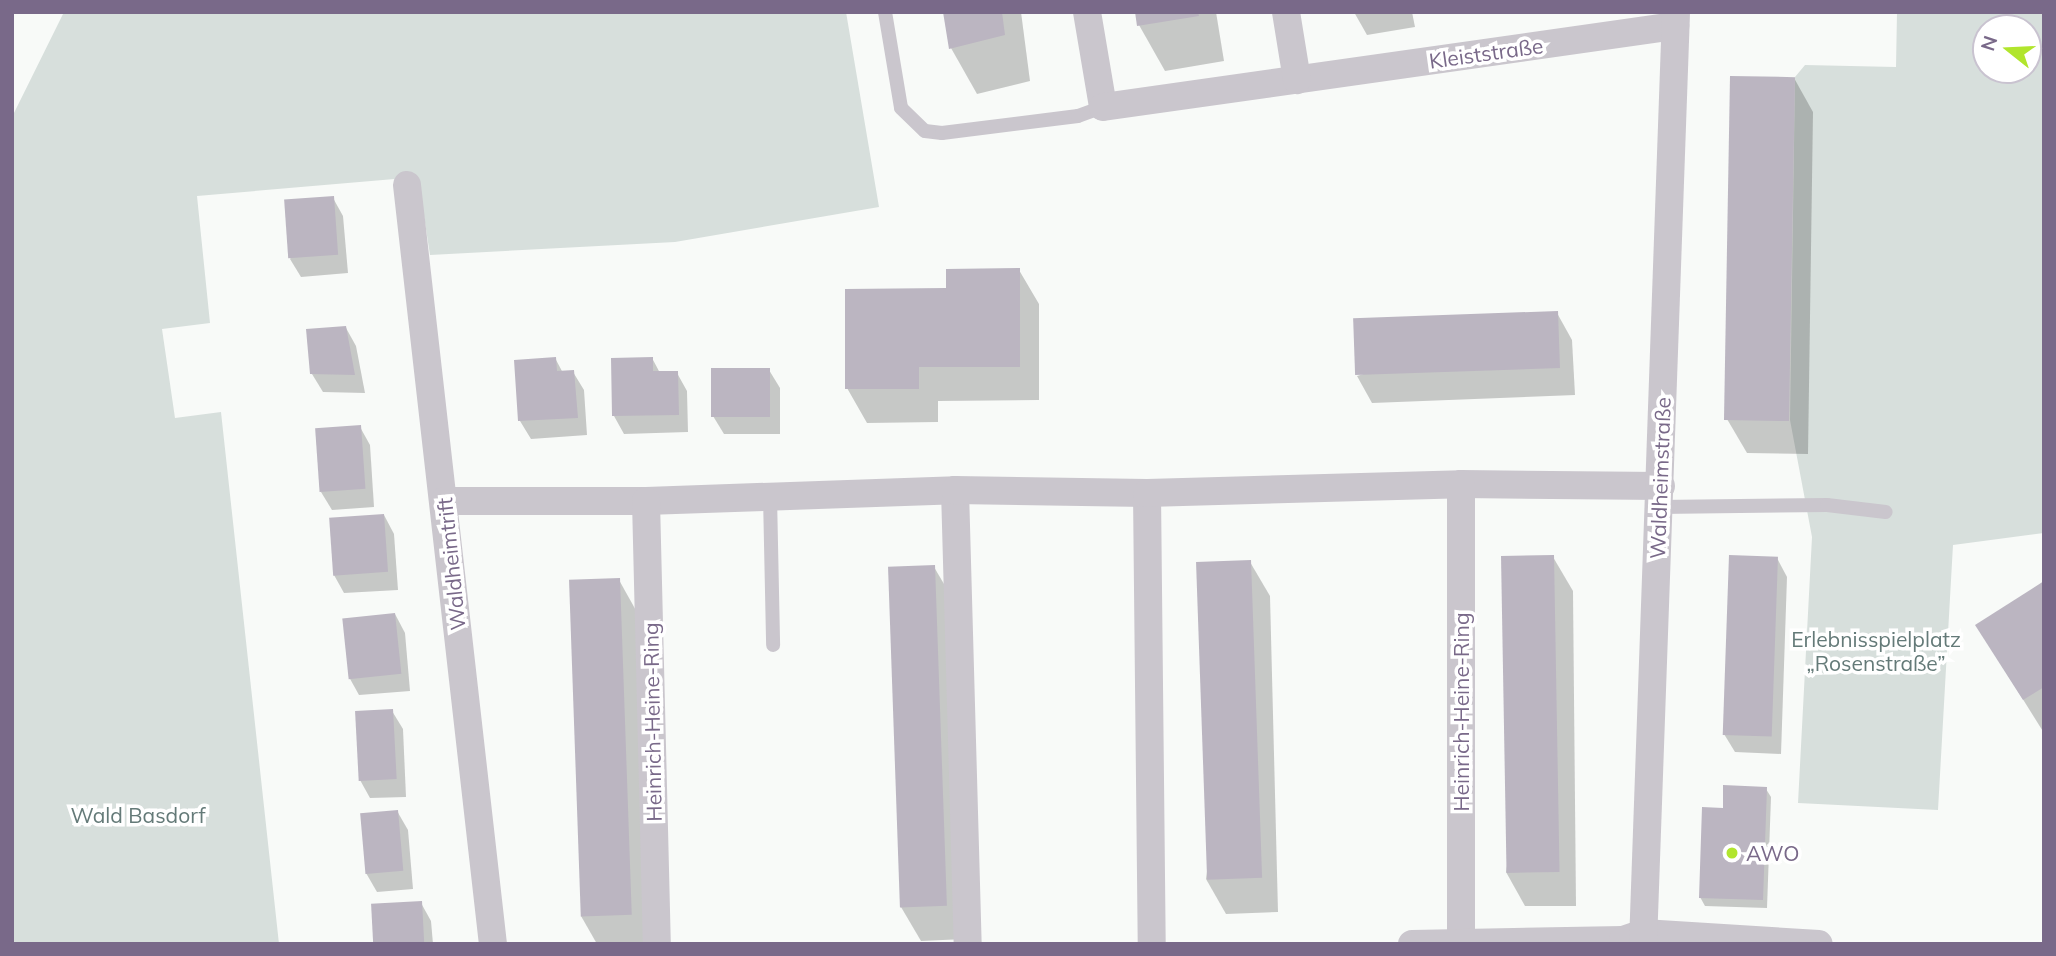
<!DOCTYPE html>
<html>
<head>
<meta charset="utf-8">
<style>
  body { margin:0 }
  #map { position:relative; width:2056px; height:956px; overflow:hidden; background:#f8faf8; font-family:Mulish,sans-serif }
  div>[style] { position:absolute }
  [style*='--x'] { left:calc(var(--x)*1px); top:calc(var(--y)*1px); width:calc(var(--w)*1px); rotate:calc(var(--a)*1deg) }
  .green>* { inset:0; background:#d7dfdc }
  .shadow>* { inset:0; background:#0003 }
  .building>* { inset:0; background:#bbb5c1; transform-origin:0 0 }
  .lane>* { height:14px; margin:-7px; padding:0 7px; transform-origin:7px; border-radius:7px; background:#cac6cd }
  .street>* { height:28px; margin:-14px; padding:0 14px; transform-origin:14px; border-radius:14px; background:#cac6cd }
  .dots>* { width:19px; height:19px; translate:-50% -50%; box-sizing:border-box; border:4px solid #fff; border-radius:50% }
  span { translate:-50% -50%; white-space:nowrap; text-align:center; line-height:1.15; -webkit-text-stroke:7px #fff; paint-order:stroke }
  .street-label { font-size:21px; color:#796989 }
  .park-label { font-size:21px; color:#647a78 }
  .poi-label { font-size:21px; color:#796989 }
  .left { translate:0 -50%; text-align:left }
  .frame { position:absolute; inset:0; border:14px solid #796989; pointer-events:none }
  .north { position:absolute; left:1972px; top:14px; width:70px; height:70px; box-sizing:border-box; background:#fff; border:2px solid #c9c3d0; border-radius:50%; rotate:288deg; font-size:19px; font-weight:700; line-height:28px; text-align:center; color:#796989 }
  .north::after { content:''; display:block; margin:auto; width:24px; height:32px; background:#b1e52d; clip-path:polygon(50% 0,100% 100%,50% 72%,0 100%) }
</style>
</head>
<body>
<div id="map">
  <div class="green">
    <i style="clip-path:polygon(64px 12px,846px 12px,879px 207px,675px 242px,430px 255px,418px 177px,197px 196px,210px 323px,162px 329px,175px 418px,221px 412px,279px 944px,12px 944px,12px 117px)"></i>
    <i style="clip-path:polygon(evenodd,1897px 12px,2044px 12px,2044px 533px,1953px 545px,1938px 810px,1798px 803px,1812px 537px,1790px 420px,1795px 77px,1805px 65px,1896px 67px,1897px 12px,1986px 28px,2028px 28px,2028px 70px,1986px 70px,1986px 28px)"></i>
  </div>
  <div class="shadow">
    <i style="clip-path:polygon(945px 12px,1021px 12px,1030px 81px,977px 94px,951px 48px)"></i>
    <i style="clip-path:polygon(1136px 12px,1216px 12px,1224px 61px,1165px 71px,1139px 25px)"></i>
    <i style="clip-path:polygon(1354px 12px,1412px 12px,1415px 27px,1367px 35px)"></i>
    <i style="clip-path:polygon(1794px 78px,1813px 112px,1808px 454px,1747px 453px,1727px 419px)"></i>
    <i style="clip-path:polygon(333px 198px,343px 216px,348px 273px,301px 277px,290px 259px)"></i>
    <i style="clip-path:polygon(1019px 270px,1039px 304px,1039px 400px,938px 401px,938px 422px,867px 423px,847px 388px,948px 290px)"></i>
    <i style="clip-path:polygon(1557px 313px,1572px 340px,1575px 395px,1372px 403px,1357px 376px)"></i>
    <i style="clip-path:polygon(346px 328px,356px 346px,365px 393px,323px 392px,312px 374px)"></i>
    <i style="clip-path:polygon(555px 358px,563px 373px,573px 372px,584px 390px,587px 435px,531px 439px,520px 421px,516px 361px)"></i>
    <i style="clip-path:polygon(652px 358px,660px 373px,677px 373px,687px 391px,688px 432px,624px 434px,614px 416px)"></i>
    <i style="clip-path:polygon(769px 370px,780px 388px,780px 434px,724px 434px,713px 416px)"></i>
    <i style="clip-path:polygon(360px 427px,370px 445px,374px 507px,332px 510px,321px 492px)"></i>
    <i style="clip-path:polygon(384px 515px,394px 534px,398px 590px,344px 593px,334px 575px)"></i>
    <i style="clip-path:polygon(1553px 557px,1573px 591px,1576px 906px,1525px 906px,1506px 872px)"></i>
    <i style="clip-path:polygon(1777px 558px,1787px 577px,1781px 754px,1735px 752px,1724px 734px)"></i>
    <i style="clip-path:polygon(1250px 562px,1270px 596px,1278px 912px,1226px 914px,1206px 879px)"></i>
    <i style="clip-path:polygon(934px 567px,954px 601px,965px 939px,921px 941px,901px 907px)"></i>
    <i style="clip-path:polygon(619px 580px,638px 614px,649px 944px,597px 944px,581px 916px)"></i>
    <i style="clip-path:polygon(2044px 583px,2044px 733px,1977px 626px)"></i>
    <i style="clip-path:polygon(395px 614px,405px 633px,410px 691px,359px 695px,349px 677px)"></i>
    <i style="clip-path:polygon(392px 711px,403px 729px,406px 797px,370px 798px,360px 780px)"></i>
    <i style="clip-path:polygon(1766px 789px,1771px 797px,1767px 908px,1705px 906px,1700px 897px,1725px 810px)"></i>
    <i style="clip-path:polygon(397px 811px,408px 830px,413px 889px,377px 892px,366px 873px)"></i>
    <i style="clip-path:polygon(421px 903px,431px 921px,433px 944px,375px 944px)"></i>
  </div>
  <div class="building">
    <i style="clip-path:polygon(943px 12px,1002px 12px,1005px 35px,949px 49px)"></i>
    <i style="clip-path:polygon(1135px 12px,1198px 12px,1199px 16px,1137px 26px)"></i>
    <i style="left:1730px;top:76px;width:65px;height:344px;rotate:1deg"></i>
    <i style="left:334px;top:196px;width:59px;height:50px;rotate:86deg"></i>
    <i style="clip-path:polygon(1020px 268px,1020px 367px,919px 367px,919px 389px,845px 389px,845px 289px,946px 288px,946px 269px)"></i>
    <i style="left:1558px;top:311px;width:57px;height:205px;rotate:88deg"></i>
    <i style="clip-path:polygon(346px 326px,355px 375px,310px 374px,306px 329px)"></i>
    <i style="clip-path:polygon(556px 357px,557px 371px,574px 370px,578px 418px,518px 421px,514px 360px)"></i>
    <i style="clip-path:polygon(653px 357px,653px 371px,678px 371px,679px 415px,612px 416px,611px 358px)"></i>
    <i style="left:711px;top:368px;width:59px;height:49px"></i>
    <i style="left:361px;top:425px;width:64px;height:46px;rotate:86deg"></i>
    <i style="left:384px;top:514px;width:58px;height:55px;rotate:86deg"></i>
    <i style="left:1554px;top:555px;width:317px;height:53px;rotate:89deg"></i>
    <i style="left:1729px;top:555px;width:49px;height:180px;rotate:2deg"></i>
    <i style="left:1251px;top:560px;width:318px;height:55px;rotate:88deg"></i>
    <i style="left:935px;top:565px;width:341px;height:47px;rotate:88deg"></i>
    <i style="left:620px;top:578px;width:337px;height:51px;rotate:88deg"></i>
    <i style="clip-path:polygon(2044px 581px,2044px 687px,2023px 700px,1975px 625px)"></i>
    <i style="left:395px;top:613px;width:61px;height:53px;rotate:84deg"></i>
    <i style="left:393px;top:709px;width:70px;height:38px;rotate:87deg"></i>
    <i style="clip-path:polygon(1723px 785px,1767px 787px,1763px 900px,1699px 898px,1702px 807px,1723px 808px)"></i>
    <i style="left:398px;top:810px;width:61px;height:38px;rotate:85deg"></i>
    <i style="left:422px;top:901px;width:43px;height:51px;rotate:87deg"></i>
  </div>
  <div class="lane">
    <i style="--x:885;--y:12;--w:97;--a:80.5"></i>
    <i style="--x:901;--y:108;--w:33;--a:44"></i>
    <i style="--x:925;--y:131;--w:17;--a:7"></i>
    <i style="--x:942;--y:133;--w:137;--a:-7.1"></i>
    <i style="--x:1078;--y:116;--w:27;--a:-20"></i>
    <i style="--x:770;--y:496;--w:149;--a:88.8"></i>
    <i style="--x:1659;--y:507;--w:168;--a:-0.7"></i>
    <i style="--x:1827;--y:505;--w:59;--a:6.8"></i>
  </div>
  <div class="street">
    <i style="--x:1087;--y:12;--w:96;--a:80.4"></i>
    <i style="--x:1103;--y:107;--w:578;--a:-8.06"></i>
    <i style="--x:1286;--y:12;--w:69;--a:80.8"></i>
    <i style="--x:407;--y:185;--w:764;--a:83.54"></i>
    <i style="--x:955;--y:490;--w:454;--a:88.4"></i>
    <i style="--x:1147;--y:493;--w:451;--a:89.4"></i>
    <i style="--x:444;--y:501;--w:202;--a:0"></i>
    <i style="--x:646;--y:501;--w:309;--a:-2"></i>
    <i style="--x:955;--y:490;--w:192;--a:0.9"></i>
    <i style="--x:1147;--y:493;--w:314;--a:-1.6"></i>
    <i style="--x:1461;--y:484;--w:200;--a:0.6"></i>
    <i style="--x:646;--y:501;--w:443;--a:88.6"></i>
    <i style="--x:1461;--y:941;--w:457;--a:-90"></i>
    <i style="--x:1412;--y:944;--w:211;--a:-1.1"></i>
    <i style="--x:1623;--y:940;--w:21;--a:-19"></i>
    <i style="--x:1643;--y:933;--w:176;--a:3.6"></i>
    <i style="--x:1643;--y:944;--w:933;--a:-87.97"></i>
  </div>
  <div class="dots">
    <i style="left:1732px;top:853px;background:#b1e52d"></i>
  </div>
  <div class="street-label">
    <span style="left:1486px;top:53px;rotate:-8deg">Kleiststraße</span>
    <span style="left:1660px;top:478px;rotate:-88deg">Waldheimstraße</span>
    <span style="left:451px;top:564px;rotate:-96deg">Waldheimtrift</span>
    <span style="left:1461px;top:712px;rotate:-90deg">Heinrich-Heine-Ring</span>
    <span style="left:652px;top:722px;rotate:-91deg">Heinrich-Heine-Ring</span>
  </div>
  <div class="park-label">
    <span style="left:1876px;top:651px">Erlebnisspielplatz<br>„Rosenstraße”</span>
    <span style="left:138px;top:815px">Wald Basdorf</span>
  </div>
  <div class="poi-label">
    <span class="left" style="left:1746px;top:853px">AWO</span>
  </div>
  <div class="frame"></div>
  <div class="north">N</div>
</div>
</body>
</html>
